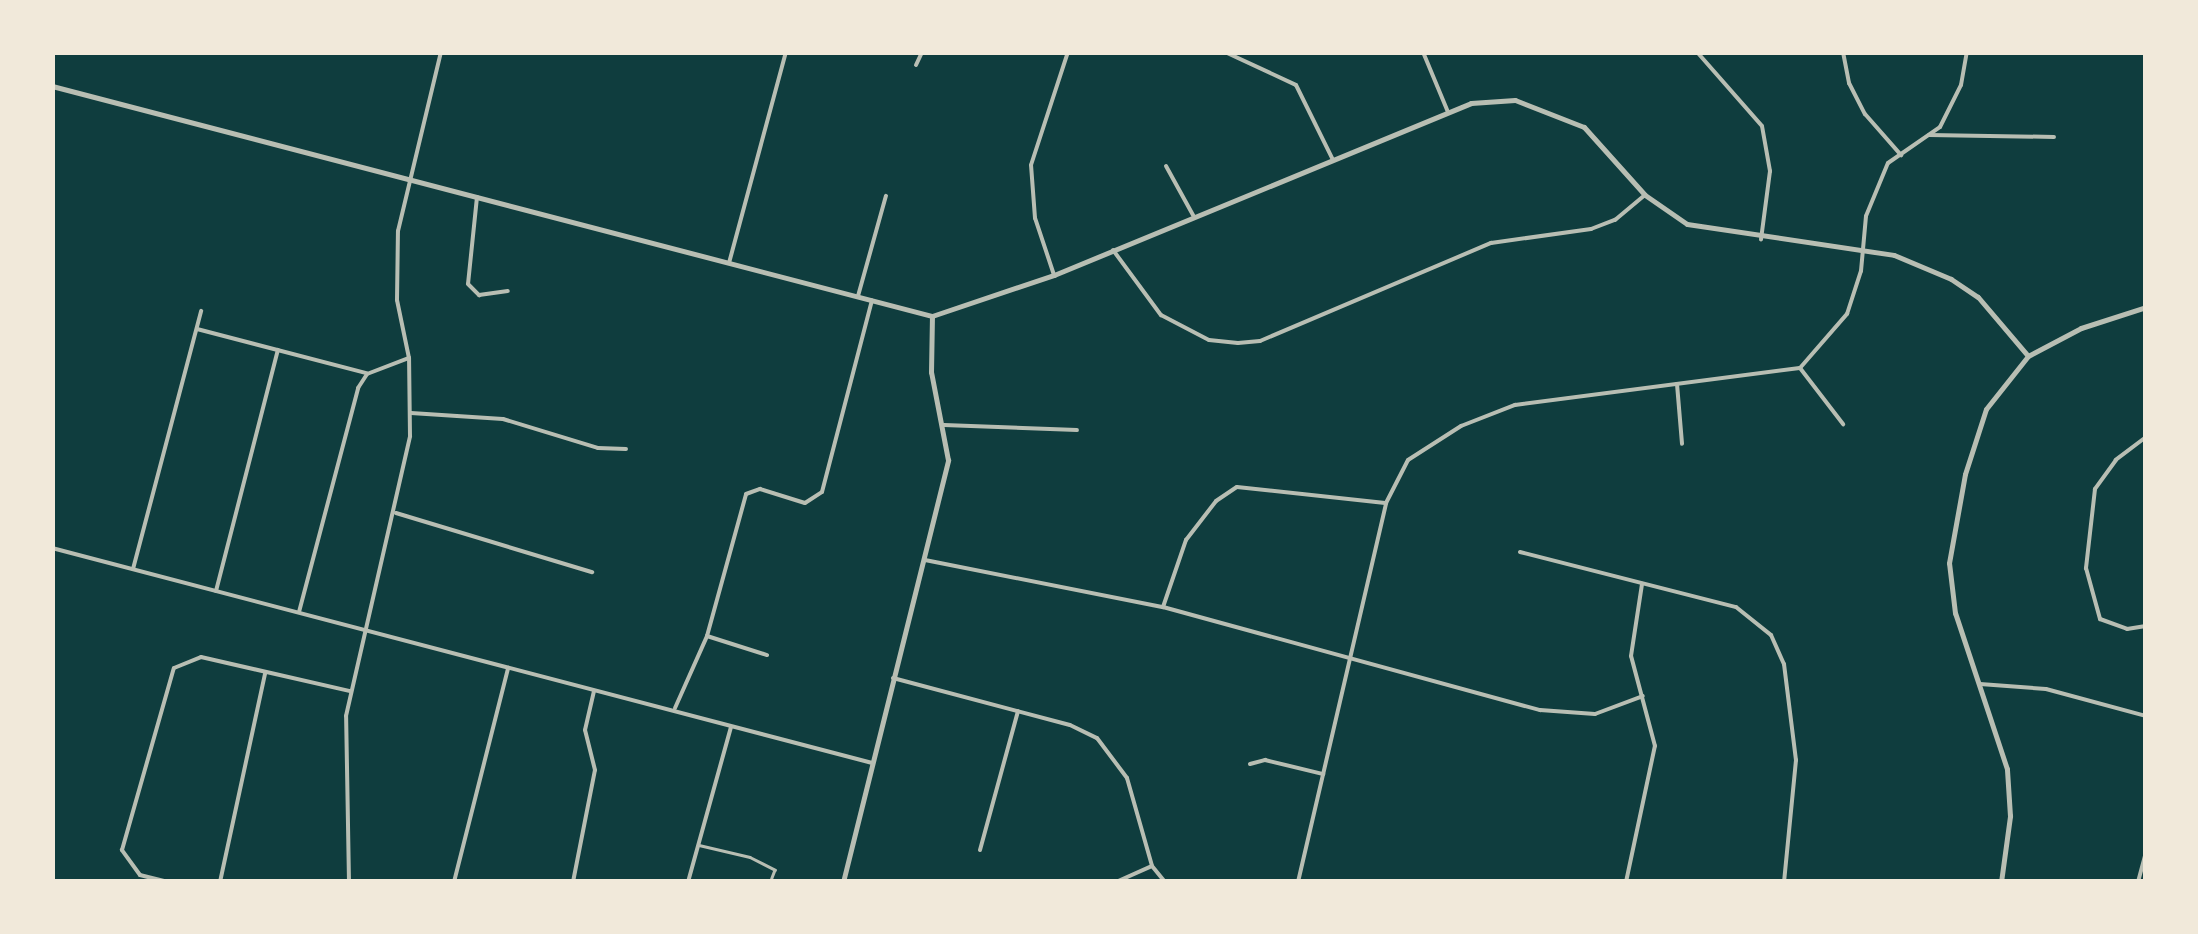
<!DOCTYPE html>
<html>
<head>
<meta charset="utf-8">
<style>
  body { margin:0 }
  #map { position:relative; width:2198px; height:934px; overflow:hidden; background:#0f3d3e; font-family:Ubuntu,sans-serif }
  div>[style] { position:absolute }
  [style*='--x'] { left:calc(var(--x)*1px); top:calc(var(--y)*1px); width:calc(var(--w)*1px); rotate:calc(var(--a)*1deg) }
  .service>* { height:2.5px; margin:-1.25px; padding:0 1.25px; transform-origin:1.25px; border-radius:1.25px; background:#b8beb3 }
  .minor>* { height:4px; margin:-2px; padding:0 2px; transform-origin:2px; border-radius:2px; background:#b8beb3 }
  .tertiary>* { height:5px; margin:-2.5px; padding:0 2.5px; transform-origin:2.5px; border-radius:2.5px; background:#b8beb3 }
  span { translate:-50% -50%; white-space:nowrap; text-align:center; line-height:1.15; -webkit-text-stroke:8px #f1e9da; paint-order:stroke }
  .frame { position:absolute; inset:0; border:55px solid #f1e9da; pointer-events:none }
</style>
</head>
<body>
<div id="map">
  <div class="service">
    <i style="--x:52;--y:340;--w:1;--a:0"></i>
    <i style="--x:699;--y:845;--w:52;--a:13.2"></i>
    <i style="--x:750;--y:857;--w:28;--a:27"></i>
    <i style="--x:775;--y:870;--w:9;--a:111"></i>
  </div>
  <div class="minor">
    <i style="--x:1225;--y:52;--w:78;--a:24.9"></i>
    <i style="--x:1296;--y:85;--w:84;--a:63.7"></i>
    <i style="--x:1423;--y:52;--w:65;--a:67.4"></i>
    <i style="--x:1697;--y:52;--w:98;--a:48.7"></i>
    <i style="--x:1762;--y:126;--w:46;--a:79.9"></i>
    <i style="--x:1770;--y:171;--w:69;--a:97.5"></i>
    <i style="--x:1843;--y:52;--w:32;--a:79"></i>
    <i style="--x:1849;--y:83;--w:35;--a:63"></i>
    <i style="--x:1865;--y:114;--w:55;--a:48.7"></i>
    <i style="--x:916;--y:65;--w:14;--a:-65"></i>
    <i style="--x:1929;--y:135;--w:125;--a:0.9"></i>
    <i style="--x:1166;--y:166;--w:58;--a:61.2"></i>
    <i style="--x:477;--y:197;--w:87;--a:95.9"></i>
    <i style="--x:468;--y:284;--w:16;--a:45"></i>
    <i style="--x:479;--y:295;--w:29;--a:-8"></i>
    <i style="--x:1113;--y:250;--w:81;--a:53.6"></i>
    <i style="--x:1161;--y:315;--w:54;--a:27.5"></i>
    <i style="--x:1209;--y:340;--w:29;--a:6"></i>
    <i style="--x:1238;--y:343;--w:22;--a:-5"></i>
    <i style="--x:1260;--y:341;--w:251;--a:-23"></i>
    <i style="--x:1491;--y:243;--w:101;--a:-8"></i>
    <i style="--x:1591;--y:229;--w:26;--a:-21"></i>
    <i style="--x:1615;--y:220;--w:39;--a:-40"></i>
    <i style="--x:729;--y:263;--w:219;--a:-74.9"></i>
    <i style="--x:1054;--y:275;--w:60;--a:-108.4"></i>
    <i style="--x:1035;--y:218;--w:53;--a:-94.3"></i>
    <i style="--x:1031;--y:165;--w:119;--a:-71.9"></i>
    <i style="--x:858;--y:296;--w:104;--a:-74.4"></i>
    <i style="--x:197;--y:329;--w:175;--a:14.6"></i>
    <i style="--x:1800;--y:368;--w:71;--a:52.5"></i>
    <i style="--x:1677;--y:384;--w:60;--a:85.2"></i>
    <i style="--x:411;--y:413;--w:92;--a:3.7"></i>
    <i style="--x:503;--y:419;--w:99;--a:17"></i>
    <i style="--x:598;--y:448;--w:28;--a:2"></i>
    <i style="--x:944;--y:425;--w:133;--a:2.2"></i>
    <i style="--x:2146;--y:437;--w:38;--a:143"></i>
    <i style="--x:2116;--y:460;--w:36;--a:126"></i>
    <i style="--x:2095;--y:489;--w:80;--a:96.5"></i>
    <i style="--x:2086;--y:568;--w:53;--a:74.6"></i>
    <i style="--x:2100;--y:619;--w:29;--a:20"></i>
    <i style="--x:2127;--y:629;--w:19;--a:-9"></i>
    <i style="--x:396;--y:513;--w:205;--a:16.8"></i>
    <i style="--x:52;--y:548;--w:848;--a:14.69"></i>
    <i style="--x:1520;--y:552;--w:223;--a:14.3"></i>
    <i style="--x:1736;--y:607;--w:45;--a:38.7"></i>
    <i style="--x:1771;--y:635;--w:32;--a:66"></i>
    <i style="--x:1784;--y:664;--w:97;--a:82.9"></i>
    <i style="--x:1796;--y:760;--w:123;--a:95.6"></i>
    <i style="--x:925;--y:560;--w:243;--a:11.2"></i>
    <i style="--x:1163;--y:607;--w:391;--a:15.3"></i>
    <i style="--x:1540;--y:710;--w:55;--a:4.2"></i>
    <i style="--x:1595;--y:714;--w:51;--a:-20.6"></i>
    <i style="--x:133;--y:569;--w:267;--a:-75.2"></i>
    <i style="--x:216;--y:591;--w:249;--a:-75.6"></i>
    <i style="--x:1163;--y:607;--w:71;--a:-71.1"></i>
    <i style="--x:1186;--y:540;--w:49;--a:-52.4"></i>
    <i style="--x:1216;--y:501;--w:25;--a:-34"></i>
    <i style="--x:1237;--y:487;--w:149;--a:6.2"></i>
    <i style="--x:299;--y:612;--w:232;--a:-75.2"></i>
    <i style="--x:358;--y:388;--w:17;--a:-57"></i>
    <i style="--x:367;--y:374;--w:45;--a:-20.9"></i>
    <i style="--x:707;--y:636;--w:63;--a:17.6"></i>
    <i style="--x:893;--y:678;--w:183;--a:14.9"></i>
    <i style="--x:1070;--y:725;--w:30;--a:26"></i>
    <i style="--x:1097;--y:738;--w:50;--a:53.1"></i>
    <i style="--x:1127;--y:778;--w:91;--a:74.1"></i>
    <i style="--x:1152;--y:866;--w:21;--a:51"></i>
    <i style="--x:1980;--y:684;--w:66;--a:4.3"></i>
    <i style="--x:2046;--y:689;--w:104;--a:15.1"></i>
    <i style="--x:675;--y:708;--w:79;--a:-66"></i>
    <i style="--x:707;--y:636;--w:147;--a:-74.6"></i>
    <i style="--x:746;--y:494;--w:15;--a:-20"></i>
    <i style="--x:760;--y:489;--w:47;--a:17.3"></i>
    <i style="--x:805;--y:503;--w:20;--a:-33"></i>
    <i style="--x:822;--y:492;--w:198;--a:-75.4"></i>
    <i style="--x:1250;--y:764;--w:16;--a:-15"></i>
    <i style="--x:1265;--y:760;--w:60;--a:13.6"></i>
    <i style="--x:980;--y:850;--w:144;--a:-74.7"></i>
    <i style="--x:168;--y:882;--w:29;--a:-166"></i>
    <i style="--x:140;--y:875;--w:31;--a:-126"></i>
    <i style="--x:122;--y:850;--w:189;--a:-74.1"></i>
    <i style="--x:174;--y:668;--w:29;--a:-22"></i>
    <i style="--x:201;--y:657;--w:153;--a:12.9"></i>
    <i style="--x:220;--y:882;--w:214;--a:-77.8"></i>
    <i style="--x:349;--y:882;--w:166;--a:-91"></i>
    <i style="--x:346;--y:716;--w:287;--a:-77.1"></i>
    <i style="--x:410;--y:436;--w:78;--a:-90.7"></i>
    <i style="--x:409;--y:358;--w:59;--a:-101.7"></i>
    <i style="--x:397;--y:300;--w:69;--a:-89.2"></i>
    <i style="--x:398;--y:231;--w:184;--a:-76.5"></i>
    <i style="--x:454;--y:882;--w:221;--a:-75.8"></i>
    <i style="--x:573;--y:882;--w:114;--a:-78.9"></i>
    <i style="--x:595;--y:770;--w:41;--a:-104"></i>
    <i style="--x:585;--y:730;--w:40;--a:-77"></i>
    <i style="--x:688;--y:882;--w:161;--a:-74.5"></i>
    <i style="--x:1116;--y:882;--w:39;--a:-24"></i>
    <i style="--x:1298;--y:882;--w:389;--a:-76.9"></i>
    <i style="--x:1386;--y:503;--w:48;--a:-62.9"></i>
    <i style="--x:1408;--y:460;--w:63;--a:-32.7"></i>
    <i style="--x:1461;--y:426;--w:58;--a:-21.3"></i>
    <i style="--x:1515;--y:405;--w:287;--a:-7.4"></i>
    <i style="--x:1800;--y:368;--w:72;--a:-49"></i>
    <i style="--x:1847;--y:314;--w:45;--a:-72"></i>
    <i style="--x:1861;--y:271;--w:55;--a:-84.8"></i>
    <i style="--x:1866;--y:216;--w:57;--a:-67.5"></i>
    <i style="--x:1888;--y:163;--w:63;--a:-34.7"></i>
    <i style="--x:1940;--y:127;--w:47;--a:-63.4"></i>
    <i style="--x:1961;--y:85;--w:34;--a:-80"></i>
    <i style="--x:1626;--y:882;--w:139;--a:-78"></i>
    <i style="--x:1655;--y:746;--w:93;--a:-104.9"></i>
    <i style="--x:1631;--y:656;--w:73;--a:-81.3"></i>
    <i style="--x:2138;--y:882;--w:31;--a:-75"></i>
  </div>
  <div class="tertiary">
    <i style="--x:52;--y:86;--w:910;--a:14.65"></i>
    <i style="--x:932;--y:316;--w:129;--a:-18.6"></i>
    <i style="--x:1054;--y:275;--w:451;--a:-22.4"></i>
    <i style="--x:1471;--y:103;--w:44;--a:-3.9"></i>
    <i style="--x:1515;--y:100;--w:74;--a:21.4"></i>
    <i style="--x:1584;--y:127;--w:91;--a:48.1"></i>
    <i style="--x:1645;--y:195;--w:51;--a:34.6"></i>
    <i style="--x:1687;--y:224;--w:209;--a:8.5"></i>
    <i style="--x:1894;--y:255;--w:62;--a:22.8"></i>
    <i style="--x:1951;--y:279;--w:32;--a:34"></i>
    <i style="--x:1978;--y:297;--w:77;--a:49.7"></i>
    <i style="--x:843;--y:882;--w:435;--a:-76"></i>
    <i style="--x:948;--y:460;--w:90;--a:-100.9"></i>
    <i style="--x:931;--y:372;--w:56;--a:-89"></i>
    <i style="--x:2001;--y:882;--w:67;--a:-82.2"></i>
    <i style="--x:2010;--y:816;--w:47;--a:-93.7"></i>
    <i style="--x:2007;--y:769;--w:164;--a:-108.4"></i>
    <i style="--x:1955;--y:613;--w:50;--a:-96.8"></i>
    <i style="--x:1949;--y:563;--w:90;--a:-79.8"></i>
    <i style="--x:1965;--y:474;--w:68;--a:-72.1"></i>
    <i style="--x:1986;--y:409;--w:68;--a:-51.6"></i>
    <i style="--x:2028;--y:356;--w:60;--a:-27.8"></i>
    <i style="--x:2081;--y:328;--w:68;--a:-17.9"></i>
  </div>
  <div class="frame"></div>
</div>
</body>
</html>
